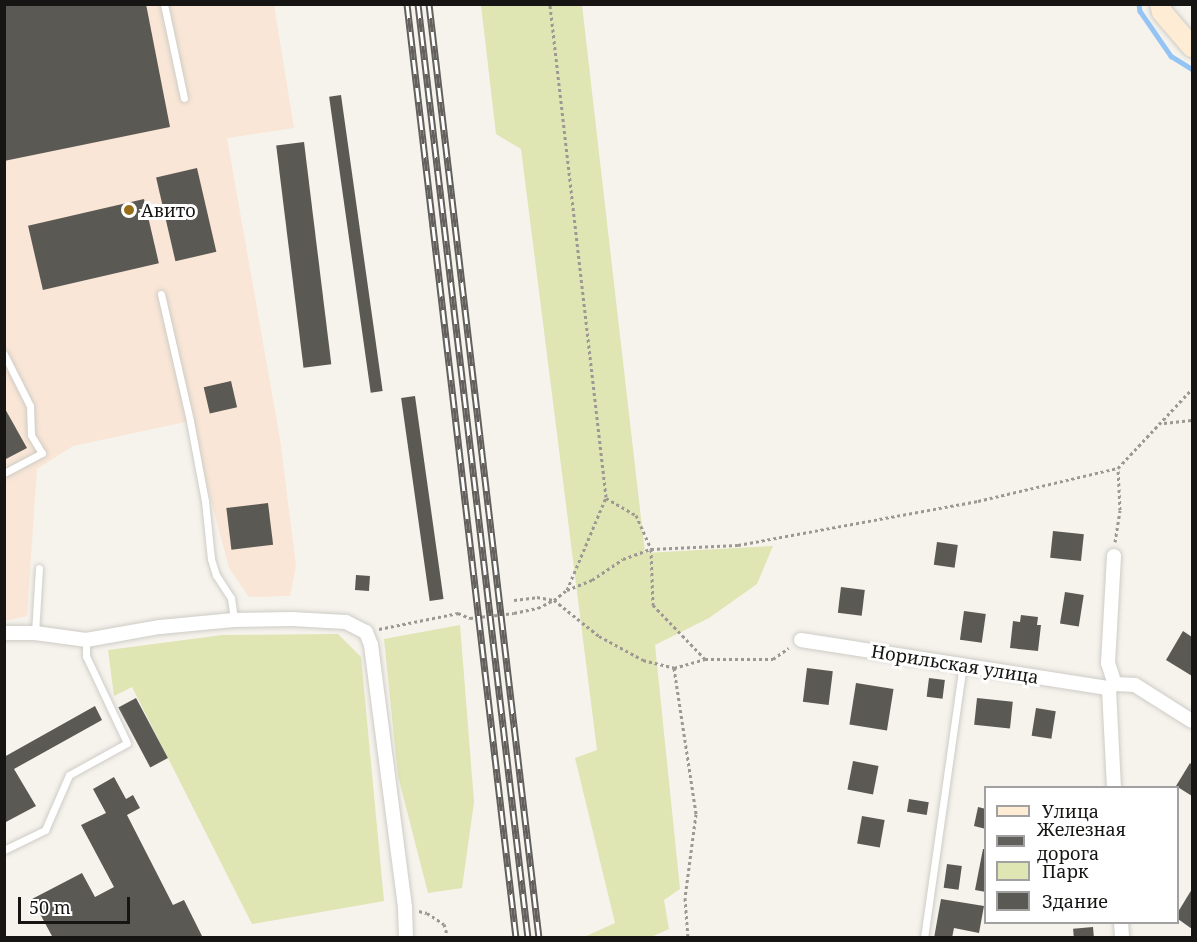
<!DOCTYPE html>
<html>
<head>
<meta charset="utf-8">
<style>
  body { margin:0 }
  #map { position:relative; width:1197px; height:942px; overflow:hidden; background:#f6f3ed; font-family:"Noto Serif",serif }
  div>[style] { position:absolute }
  [style*='--x'] { left:calc(var(--x)*1px); top:calc(var(--y)*1px); width:calc(var(--w)*1px); rotate:calc(var(--a)*1deg) }
  .commercial>* { inset:0; background:#f9e6d6 }
  .green>* { inset:0; background:#dfe5b3 }
  .stream>* { height:4.5px; margin:-2.25px; padding:0 2.25px; transform-origin:2.25px; border-radius:2.25px; background:#94c4f4 }
  .building>* { inset:0; background:#5b5954; transform-origin:0 0 }
  .path>* { height:3px; margin-top:-1.5px; transform-origin:0; background:repeating-linear-gradient(90deg,#9c9995 0 3px,transparent 0 6px) }
  .roads { filter:drop-shadow(0 0 2px #ceccc6) drop-shadow(0 0 2px #ceccc6) }
  .lane>* { height:7px; margin:-3.5px; padding:0 3.5px; transform-origin:3.5px; border-radius:3.5px; background:#fff }
  .street>* { height:14px; margin:-7px; padding:0 7px; transform-origin:7px; border-radius:7px; background:#fff }
  .secondary>* { height:20px; margin:-10px; padding:0 10px; transform-origin:10px; border-radius:10px; background:#feedd4 }
  .rail>* { height:7px; margin-top:-3.5px; transform-origin:0; background:repeating-linear-gradient(90deg,#fff 0 14px,#62605d 0 28px); box-sizing:border-box; border-block:2px solid #62605d }
  .dots>* { width:16px; height:16px; translate:-50% -50%; box-sizing:border-box; border:3px solid #fff; border-radius:50% }
  span { translate:-50% -50%; white-space:nowrap; text-align:center; line-height:1.15; -webkit-text-stroke:6px #fff; paint-order:stroke }
  .poi-label { font-size:18px; color:#161513 }
  .left { translate:0 -50%; text-align:left }
  .street-label { font-size:18px; color:#161513 }
  .frame { position:absolute; inset:0; border:6px solid #161513; pointer-events:none }
  .legend { position:absolute; left:984px; top:786px; width:195px; height:138px; box-sizing:border-box; background:#fff; border:2px solid #a2a1a1; margin:0; padding:8px 10px; list-style:none; font-size:18px; color:#161513 }
  .legend li { display:flex; align-items:center; gap:12px; height:30px }
  .legend b { width:30px; border:2px solid #a2a1a1 }
  .scale { position:absolute; left:18px; top:897px; width:112px; height:27px; box-sizing:border-box; border:3px solid #161513; border-top:0; padding-left:8px; font-size:18px; line-height:21px; white-space:nowrap; color:#161513; -webkit-text-stroke:4px #fff; paint-order:stroke }
</style>
</head>
<body>
<div id="map">
  <div class="commercial">
    <i style="clip-path:polygon(4px 5px,274px 5px,294px 128px,227px 138px,280px 439px,296px 566px,290px 596px,249px 597px,229px 568px,190px 421px,73px 446px,37px 469px,27px 616px,5px 621px)"></i>
  </div>
  <div class="green">
    <i style="clip-path:polygon(481px 5px,582px 5px,645px 553px,773px 546px,757px 584px,709px 618px,655px 645px,680px 889px,664px 900px,669px 929px,651px 937px,584px 937px,615px 923px,575px 758px,597px 750px,521px 149px,496px 134px)"></i>
    <i style="clip-path:polygon(460px 625px,474px 802px,462px 888px,428px 893px,398px 776px,384px 639px)"></i>
    <i style="clip-path:polygon(338px 634px,361px 657px,384px 901px,252px 924px,132px 687px,114px 696px,108px 650px,222px 635px)"></i>
  </div>
  <div class="stream">
    <i style="--x:1139;--y:4;--w:7;--a:82"></i>
    <i style="--x:1140;--y:11;--w:55;--a:55.4"></i>
    <i style="--x:1171;--y:56;--w:25;--a:32"></i>
  </div>
  <div class="building">
    <i style="clip-path:polygon(4px 4px,146px 4px,170px 127px,4px 161px)"></i>
    <i style="left:341px;top:95px;width:299px;height:12px;rotate:82deg"></i>
    <i style="left:304px;top:142px;width:224px;height:28px;rotate:83deg"></i>
    <i style="left:197px;top:168px;width:86px;height:42px;rotate:77deg"></i>
    <i style="left:144px;top:199px;width:66px;height:119px;rotate:77deg"></i>
    <i style="left:231px;top:381px;width:27px;height:28px;rotate:77deg"></i>
    <i style="left:415px;top:396px;width:205px;height:14px;rotate:82deg"></i>
    <i style="clip-path:polygon(4px 407px,27px 448px,4px 460px)"></i>
    <i style="left:268px;top:503px;width:42px;height:42px;rotate:83deg"></i>
    <i style="left:1053px;top:531px;width:31px;height:27px;rotate:6deg"></i>
    <i style="left:937px;top:542px;width:21px;height:23px;rotate:8deg"></i>
    <i style="left:356px;top:575px;width:14px;height:15px;rotate:4deg"></i>
    <i style="left:841px;top:587px;width:24px;height:26px;rotate:7deg"></i>
    <i style="left:1065px;top:592px;width:19px;height:32px;rotate:9deg"></i>
    <i style="left:964px;top:611px;width:22px;height:29px;rotate:8deg"></i>
    <i style="clip-path:polygon(1021px 615px,1038px 617px,1037px 625px,1041px 625px,1038px 651px,1010px 648px,1013px 621px,1020px 622px)"></i>
    <i style="clip-path:polygon(1183px 631px,1192px 637px,1192px 676px,1166px 660px)"></i>
    <i style="left:807px;top:668px;width:26px;height:34px;rotate:7deg"></i>
    <i style="left:929px;top:678px;width:16px;height:19px;rotate:7deg"></i>
    <i style="left:856px;top:683px;width:38px;height:42px;rotate:9deg"></i>
    <i style="left:136px;top:698px;width:68px;height:20px;rotate:62deg"></i>
    <i style="left:977px;top:698px;width:36px;height:27px;rotate:6deg"></i>
    <i style="clip-path:polygon(95px 706px,102px 720px,14px 769px,36px 806px,4px 823px,4px 757px)"></i>
    <i style="left:1036px;top:708px;width:20px;height:28px;rotate:9deg"></i>
    <i style="left:853px;top:761px;width:26px;height:29px;rotate:11deg"></i>
    <i style="clip-path:polygon(1190px 763px,1192px 765px,1192px 796px,1176px 786px)"></i>
    <i style="clip-path:polygon(114px 777px,126px 799px,133px 795px,140px 808px,127px 815px,173px 905px,184px 900px,203px 938px,53px 938px,32px 899px,82px 873px,95px 897px,114px 887px,81px 825px,106px 813px,93px 789px)"></i>
    <i style="left:909px;top:799px;width:20px;height:13px;rotate:9deg"></i>
    <i style="clip-path:polygon(978px 807px,986px 809px,986px 829px,974px 826px)"></i>
    <i style="left:862px;top:816px;width:23px;height:28px;rotate:10deg"></i>
    <i style="clip-path:polygon(983px 849px,986px 849px,986px 892px,975px 890px)"></i>
    <i style="left:947px;top:864px;width:15px;height:24px;rotate:8deg"></i>
    <i style="clip-path:polygon(1192px 889px,1192px 929px,1178px 919px,1178px 912px)"></i>
    <i style="clip-path:polygon(941px 899px,984px 906px,979px 933px,954px 928px,952px 938px,934px 938px)"></i>
    <i style="left:1093px;top:927px;width:11px;height:20px;rotate:85deg"></i>
  </div>
  <div class="path">
    <i style="--x:1164;--y:423;--w:28;--a:-6"></i>
    <i style="--x:606;--y:498;--w:34;--a:30"></i>
    <i style="--x:636;--y:515;--w:37;--a:66"></i>
    <i style="--x:651;--y:549;--w:56;--a:88"></i>
    <i style="--x:653;--y:605;--w:75;--a:46.1"></i>
    <i style="--x:705;--y:659;--w:68;--a:0"></i>
    <i style="--x:773;--y:659;--w:19;--a:-35"></i>
    <i style="--x:1115;--y:542;--w:32;--a:-81"></i>
    <i style="--x:1120;--y:510;--w:42;--a:-92.7"></i>
    <i style="--x:1118;--y:468;--w:108;--a:-46.9"></i>
    <i style="--x:567;--y:590;--w:27;--a:-22"></i>
    <i style="--x:592;--y:580;--w:37;--a:-34"></i>
    <i style="--x:623;--y:559;--w:30;--a:-20"></i>
    <i style="--x:651;--y:549;--w:87;--a:-2.6"></i>
    <i style="--x:738;--y:545;--w:244;--a:-10.4"></i>
    <i style="--x:978;--y:501;--w:144;--a:-13.3"></i>
    <i style="--x:514;--y:600;--w:23;--a:-7"></i>
    <i style="--x:537;--y:597;--w:17;--a:10"></i>
    <i style="--x:554;--y:600;--w:58;--a:38.7"></i>
    <i style="--x:599;--y:636;--w:50;--a:28.6"></i>
    <i style="--x:643;--y:660;--w:32;--a:14"></i>
    <i style="--x:674;--y:668;--w:32;--a:-16"></i>
    <i style="--x:379;--y:629;--w:81;--a:-11.4"></i>
    <i style="--x:458;--y:613;--w:13;--a:23"></i>
    <i style="--x:470;--y:618;--w:44;--a:-6.5"></i>
    <i style="--x:514;--y:613;--w:25;--a:-12"></i>
    <i style="--x:538;--y:608;--w:18;--a:-27"></i>
    <i style="--x:554;--y:600;--w:16;--a:-38"></i>
    <i style="--x:567;--y:590;--w:101;--a:-67.2"></i>
    <i style="--x:606;--y:497;--w:496;--a:-96.5"></i>
    <i style="--x:674;--y:668;--w:148;--a:81.4"></i>
    <i style="--x:696;--y:814;--w:85;--a:97.5"></i>
    <i style="--x:685;--y:898;--w:40;--a:85.7"></i>
    <i style="--x:419;--y:911;--w:8;--a:14"></i>
    <i style="--x:427;--y:913;--w:20;--a:33"></i>
    <i style="--x:444;--y:924;--w:15;--a:74"></i>
  </div>
  <div class="roads">
    <div class="lane">
      <i style="--x:164;--y:4;--w:96;--a:78"></i>
      <i style="--x:161;--y:294;--w:130;--a:77.1"></i>
      <i style="--x:190;--y:421;--w:81;--a:79.4"></i>
      <i style="--x:205;--y:501;--w:58;--a:84.1"></i>
      <i style="--x:211;--y:559;--w:17;--a:73"></i>
      <i style="--x:216;--y:575;--w:27;--a:57"></i>
      <i style="--x:231;--y:598;--w:22;--a:82"></i>
      <i style="--x:4;--y:354;--w:58;--a:63.4"></i>
      <i style="--x:30;--y:406;--w:29;--a:88"></i>
      <i style="--x:31;--y:435;--w:21;--a:59"></i>
      <i style="--x:42;--y:453;--w:43;--a:152.2"></i>
      <i style="--x:35;--y:633;--w:65;--a:-86.5"></i>
      <i style="--x:4;--y:850;--w:46;--a:-26"></i>
      <i style="--x:45;--y:830;--w:60;--a:-66.4"></i>
      <i style="--x:69;--y:775;--w:66;--a:-28.9"></i>
      <i style="--x:127;--y:743;--w:96;--a:-115.2"></i>
      <i style="--x:86;--y:656;--w:16;--a:-90"></i>
      <i style="--x:924;--y:938;--w:277;--a:-81.9"></i>
    </div>
    <div class="street">
      <i style="--x:1114;--y:556;--w:107;--a:93.2"></i>
      <i style="--x:1108;--y:663;--w:22;--a:72"></i>
      <i style="--x:4;--y:633;--w:31;--a:0"></i>
      <i style="--x:35;--y:633;--w:51;--a:7.8"></i>
      <i style="--x:86;--y:640;--w:75;--a:-10"></i>
      <i style="--x:160;--y:627;--w:74;--a:-5.4"></i>
      <i style="--x:234;--y:620;--w:58;--a:-1"></i>
      <i style="--x:292;--y:619;--w:54;--a:3.2"></i>
      <i style="--x:346;--y:622;--w:22;--a:27"></i>
      <i style="--x:366;--y:632;--w:14;--a:69"></i>
      <i style="--x:371;--y:645;--w:265;--a:82.6"></i>
      <i style="--x:405;--y:908;--w:27;--a:88"></i>
      <i style="--x:801;--y:640;--w:312;--a:8.9"></i>
      <i style="--x:1115;--y:684;--w:20;--a:3"></i>
      <i style="--x:1135;--y:685;--w:67;--a:32.3"></i>
      <i style="--x:1114;--y:788;--w:100;--a:-92.9"></i>
      <i style="--x:1109;--y:688;--w:7;--a:-34"></i>
      <i style="--x:1121;--y:922;--w:16;--a:86"></i>
    </div>
    <div class="secondary">
      <i style="--x:1160;--y:4;--w:8;--a:76"></i>
      <i style="--x:1162;--y:12;--w:46;--a:49.4"></i>
    </div>
  </div>
  <div class="rail">
    <i style="--x:407;--y:4;--w:940;--a:83.34"></i>
    <i style="--x:418;--y:4;--w:940;--a:83.28"></i>
    <i style="--x:429;--y:4;--w:940;--a:83.28"></i>
  </div>
  <div class="dots">
    <i style="left:129px;top:210px;background:#966e18"></i>
  </div>
  <div class="poi-label">
    <span class="left" style="left:141px;top:210px">Авито</span>
  </div>
  <div class="street-label">
    <span style="left:955px;top:664px;rotate:9deg">Норильская улица</span>
  </div>
  <div class="frame"></div>
  <ul class="legend">
  <li><b style="height:8px;background:#feedd4"></b>Улица</li>
  <li><b style="height:8px;background:#62605d"></b>Железная дорога</li>
  <li><b style="height:16px;background:#dfe5b3"></b>Парк</li>
  <li><b style="height:16px;background:#5b5954"></b>Здание</li>
  </ul>
  <div class="scale">50 m</div>
</div>
</body>
</html>
